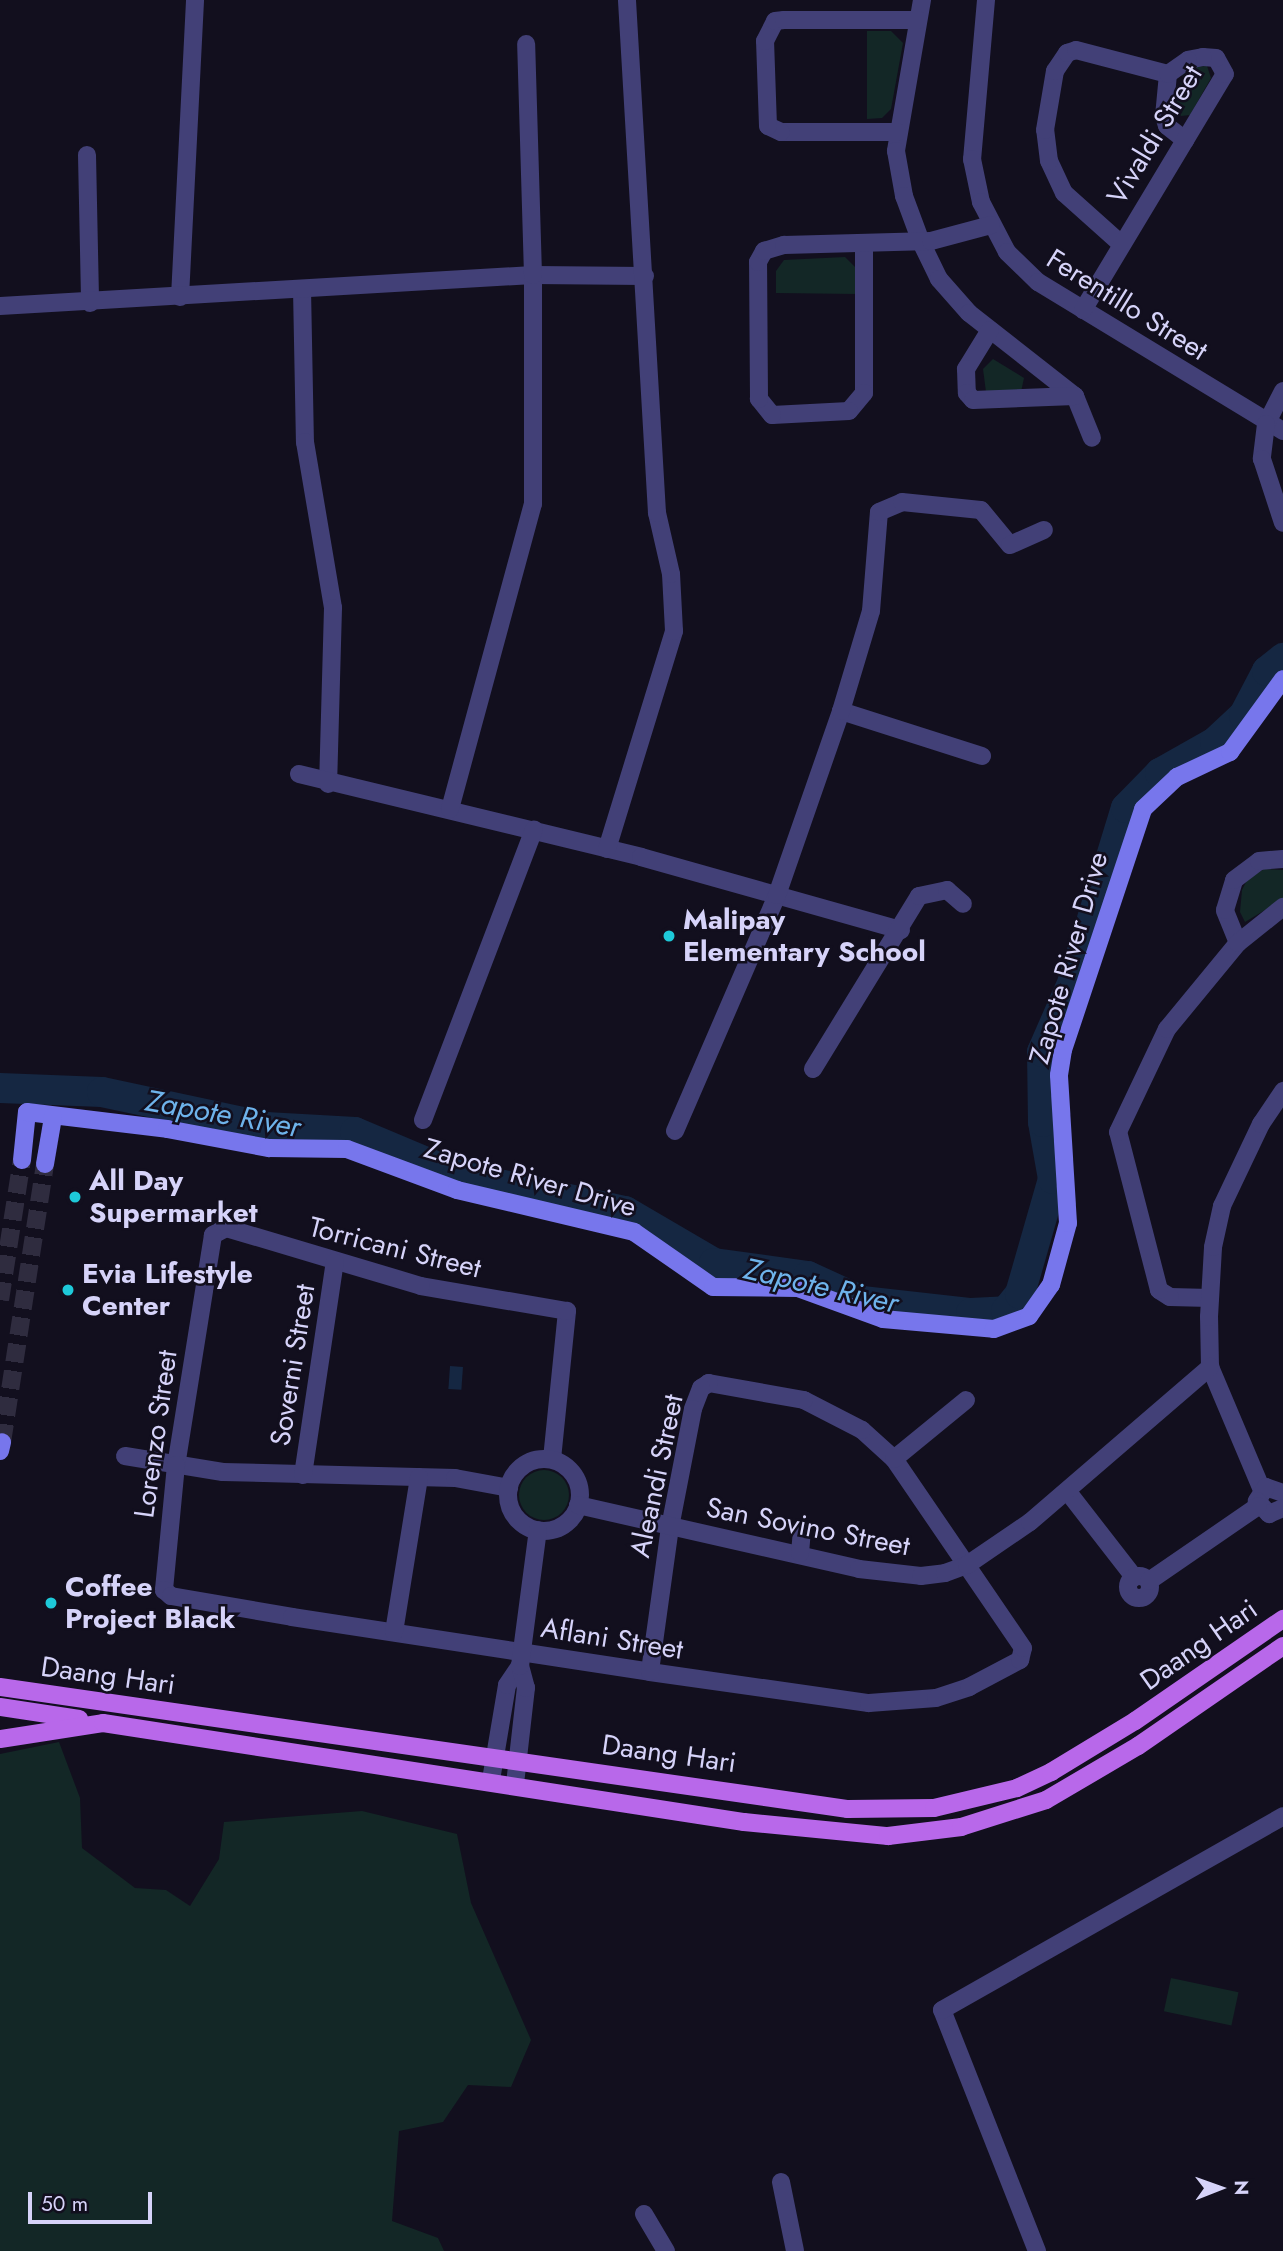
<!DOCTYPE html>
<html>
<head>
<meta charset="utf-8">
<style>
  body { margin:0 }
  #map { position:relative; width:1283px; height:2251px; overflow:hidden; background:#120f1e; font-family:Jost,sans-serif }
  div>[style] { position:absolute }
  [style*='--x'] { left:calc(var(--x)*1px); top:calc(var(--y)*1px); width:calc(var(--w)*1px); rotate:calc(var(--a)*1deg) }
  .green>* { inset:0; background:#132726; transform-origin:0 0 }
  .round { border-radius:50% }
  .water>* { inset:0; background:#152742; transform-origin:0 0 }
  .river>* { height:30px; margin:-15px; padding:0 15px; transform-origin:15px; border-radius:15px; background:#152742 }
  .secondary-tunnel>* { height:18px; margin-top:-9px; transform-origin:0; background:repeating-linear-gradient(90deg,#2f2c3f 0 18px,transparent 0 27px) }
  .street>* { height:18px; margin:-9px; padding:0 9px; transform-origin:9px; border-radius:9px; background:#424077 }
  .street>.ring { margin:-9px; padding:0; box-sizing:content-box; background:none; border:18px solid #424077; border-radius:50% }
  .secondary>* { height:18px; margin:-9px; padding:0 9px; transform-origin:9px; border-radius:9px; background:#7776ec }
  .primary>* { height:18px; margin:-9px; padding:0 9px; transform-origin:9px; border-radius:9px; background:#b868ea }
  .dots>* { width:19px; height:19px; translate:-50% -50%; box-sizing:border-box; border:4px solid #120f1e; border-radius:50% }
  span { translate:-50% -50%; white-space:nowrap; text-align:center; line-height:1.15; -webkit-text-stroke:5px #120f1e; paint-order:stroke }
  .street-label { font-size:28px; color:#d6d3f9 }
  .poi-label { font-size:28px; color:#d6d3f9; font-weight:700 }
  .left { translate:0 -50%; text-align:left }
  .water-label { font-size:30px; color:#6eb3eb; font-style:italic }
  .north { position:absolute; left:1185px; top:2153px; width:70px; height:70px; -webkit-text-stroke:5px #120f1e; paint-order:stroke; rotate:89deg; font-size:19px; font-weight:700; line-height:28px; text-align:center; color:#d6d3f9 }
  .north::after { content:''; display:block; margin:auto; width:24px; height:32px; background:#d6d3f9; clip-path:polygon(50% 0,100% 100%,50% 72%,0 100%) }
  .scale { position:absolute; left:28px; top:2192px; width:124px; height:32px; box-sizing:border-box; border:4px solid #d6d3f9; border-top:0; padding-left:9px; font-size:21px; line-height:24px; white-space:nowrap; color:#d6d3f9; -webkit-text-stroke:5px #120f1e; paint-order:stroke }
</style>
</head>
<body>
<div id="map">
  <div class="green">
    <i style="clip-path:polygon(867px 31px,891px 31px,903px 43px,891px 109px,882px 118px,867px 119px)"></i>
    <i style="clip-path:polygon(1207px 66px,1211px 78px,1190px 115px,1181px 116px,1175px 108px,1183px 73px,1190px 67px)"></i>
    <i style="clip-path:polygon(845px 257px,856px 268px,857px 294px,776px 293px,776px 271px,784px 260px)"></i>
    <i style="clip-path:polygon(993px 359px,1024px 378px,1021px 392px,986px 392px,983px 369px)"></i>
    <i style="clip-path:polygon(1264px 869px,1283px 870px,1283px 899px,1245px 922px,1240px 912px,1242px 890px,1247px 880px)"></i>
    <i class="round" style="left:519px;top:1470px;width:50px;height:50px"></i>
    <i style="clip-path:polygon(59px 1742px,80px 1798px,82px 1848px,135px 1888px,166px 1890px,190px 1906px,219px 1859px,224px 1822px,362px 1811px,457px 1834px,471px 1903px,531px 2040px,511px 2087px,468px 2085px,443px 2122px,399px 2131px,392px 2221px,438px 2238px,444px 2251px,0 2251px,0 1754px)"></i>
    <i style="left:1171px;top:1978px;width:69px;height:34px;rotate:12deg"></i>
  </div>
  <div class="water">
    <i style="left:450px;top:1366px;width:13px;height:23px;rotate:4deg"></i>
  </div>
  <div class="river">
    <i style="--x:0;--y:1088;--w:102;--a:2.2"></i>
    <i style="--x:102;--y:1092;--w:168;--a:12"></i>
    <i style="--x:266;--y:1127;--w:89;--a:3.2"></i>
    <i style="--x:355;--y:1132;--w:111;--a:22.9"></i>
    <i style="--x:457;--y:1175;--w:172;--a:12.1"></i>
    <i style="--x:625;--y:1211;--w:103;--a:30.3"></i>
    <i style="--x:714;--y:1263;--w:95;--a:7.9"></i>
    <i style="--x:808;--y:1276;--w:60;--a:24.8"></i>
    <i style="--x:862;--y:1301;--w:110;--a:6.3"></i>
    <i style="--x:971;--y:1313;--w:35;--a:-3"></i>
    <i style="--x:1006;--y:1311;--w:22;--a:-51"></i>
    <i style="--x:1020;--y:1294;--w:120;--a:-74"></i>
    <i style="--x:1053;--y:1179;--w:58;--a:-100"></i>
    <i style="--x:1043;--y:1122;--w:70;--a:-90.8"></i>
    <i style="--x:1042;--y:1052;--w:77;--a:-66.4"></i>
    <i style="--x:1073;--y:981;--w:181;--a:-73"></i>
    <i style="--x:1126;--y:808;--w:49;--a:-45.8"></i>
    <i style="--x:1160;--y:773;--w:63;--a:-29.4"></i>
    <i style="--x:1215;--y:742;--w:40;--a:-43"></i>
    <i style="--x:1244;--y:715;--w:50;--a:-62.4"></i>
    <i style="--x:1267;--y:671;--w:21;--a:-39"></i>
  </div>
  <div class="secondary-tunnel">
    <i style="--x:0;--y:1300;--w:142;--a:-81.1"></i>
    <i style="--x:2;--y:1442;--w:281;--a:-81.2"></i>
  </div>
  <div class="street">
    <i style="--x:922;--y:0;--w:153;--a:99.8"></i>
    <i style="--x:896;--y:151;--w:46;--a:79.9"></i>
    <i style="--x:904;--y:196;--w:49;--a:69.7"></i>
    <i style="--x:921;--y:242;--w:41;--a:64.1"></i>
    <i style="--x:939;--y:279;--w:45;--a:48.6"></i>
    <i style="--x:969;--y:313;--w:135;--a:38.1"></i>
    <i style="--x:1075;--y:396;--w:45;--a:68"></i>
    <i style="--x:986;--y:0;--w:160;--a:95"></i>
    <i style="--x:972;--y:159;--w:44;--a:78.2"></i>
    <i style="--x:981;--y:202;--w:56;--a:62.5"></i>
    <i style="--x:1007;--y:252;--w:43;--a:44.1"></i>
    <i style="--x:1038;--y:282;--w:287;--a:31.3"></i>
    <i style="--x:1168;--y:74;--w:42;--a:95.4"></i>
    <i style="--x:1164;--y:116;--w:10;--a:73"></i>
    <i style="--x:1167;--y:126;--w:23;--a:38"></i>
    <i style="--x:897;--y:132;--w:116;--a:180"></i>
    <i style="--x:781;--y:132;--w:14;--a:-155"></i>
    <i style="--x:768;--y:126;--w:85;--a:-92"></i>
    <i style="--x:765;--y:41;--w:22;--a:-63"></i>
    <i style="--x:775;--y:21;--w:9;--a:-6"></i>
    <i style="--x:784;--y:20;--w:134;--a:0"></i>
    <i style="--x:87;--y:155;--w:148;--a:88.8"></i>
    <i style="--x:1120;--y:243;--w:75;--a:-138.2"></i>
    <i style="--x:1064;--y:193;--w:35;--a:-115"></i>
    <i style="--x:1049;--y:161;--w:31;--a:-97"></i>
    <i style="--x:1045;--y:130;--w:60;--a:-80.4"></i>
    <i style="--x:1055;--y:71;--w:22;--a:-56"></i>
    <i style="--x:1067;--y:53;--w:9;--a:-18"></i>
    <i style="--x:1076;--y:50;--w:95;--a:14.6"></i>
    <i style="--x:864;--y:244;--w:149;--a:90"></i>
    <i style="--x:864;--y:393;--w:23;--a:130"></i>
    <i style="--x:849;--y:411;--w:77;--a:177"></i>
    <i style="--x:772;--y:415;--w:21;--a:-129"></i>
    <i style="--x:759;--y:399;--w:137;--a:-90.4"></i>
    <i style="--x:758;--y:262;--w:13;--a:-61"></i>
    <i style="--x:764;--y:251;--w:21;--a:-17"></i>
    <i style="--x:784;--y:245;--w:147;--a:-1.6"></i>
    <i style="--x:931;--y:241;--w:62;--a:-14.9"></i>
    <i style="--x:302;--y:289;--w:153;--a:88.9"></i>
    <i style="--x:305;--y:442;--w:168;--a:80.4"></i>
    <i style="--x:333;--y:608;--w:176;--a:91.6"></i>
    <i style="--x:180;--y:297;--w:297;--a:-87.1"></i>
    <i style="--x:0;--y:306;--w:534;--a:-3.33"></i>
    <i style="--x:533;--y:275;--w:112;--a:0.5"></i>
    <i style="--x:1083;--y:310;--w:275;--a:-59"></i>
    <i style="--x:1225;--y:74;--w:18;--a:-119"></i>
    <i style="--x:1216;--y:58;--w:13;--a:-176"></i>
    <i style="--x:1203;--y:57;--w:15;--a:169"></i>
    <i style="--x:1188;--y:60;--w:24;--a:145"></i>
    <i style="--x:990;--y:330;--w:46;--a:121.6"></i>
    <i style="--x:966;--y:369;--w:24;--a:88"></i>
    <i style="--x:967;--y:393;--w:9;--a:49"></i>
    <i style="--x:973;--y:400;--w:102;--a:-2.2"></i>
    <i style="--x:1283;--y:391;--w:37;--a:117"></i>
    <i style="--x:1266;--y:424;--w:35;--a:97"></i>
    <i style="--x:1262;--y:459;--w:67;--a:71.8"></i>
    <i style="--x:841;--y:711;--w:148;--a:17.7"></i>
    <i style="--x:299;--y:774;--w:352;--a:13.6"></i>
    <i style="--x:641;--y:857;--w:270;--a:15.7"></i>
    <i style="--x:450;--y:809;--w:316;--a:-74.8"></i>
    <i style="--x:533;--y:504;--w:229;--a:-90"></i>
    <i style="--x:533;--y:275;--w:231;--a:-91.7"></i>
    <i style="--x:607;--y:849;--w:228;--a:-72.9"></i>
    <i style="--x:674;--y:631;--w:57;--a:-93"></i>
    <i style="--x:671;--y:574;--w:63;--a:-102.9"></i>
    <i style="--x:657;--y:513;--w:514;--a:-93.35"></i>
    <i style="--x:1238;--y:943;--w:35;--a:-112"></i>
    <i style="--x:1225;--y:910;--w:31;--a:-73"></i>
    <i style="--x:1234;--y:880;--w:31;--a:-37"></i>
    <i style="--x:1259;--y:861;--w:24;--a:-5"></i>
    <i style="--x:813;--y:1069;--w:203;--a:-58.5"></i>
    <i style="--x:919;--y:896;--w:29;--a:-12"></i>
    <i style="--x:947;--y:890;--w:21;--a:41"></i>
    <i style="--x:423;--y:1120;--w:311;--a:-69.1"></i>
    <i style="--x:675;--y:1131;--w:257;--a:-66.6"></i>
    <i style="--x:777;--y:895;--w:195;--a:-70.8"></i>
    <i style="--x:841;--y:711;--w:104;--a:-73.3"></i>
    <i style="--x:871;--y:611;--w:99;--a:-85.4"></i>
    <i style="--x:879;--y:512;--w:25;--a:-23"></i>
    <i style="--x:902;--y:502;--w:79;--a:5.8"></i>
    <i style="--x:981;--y:510;--w:45;--a:50.4"></i>
    <i style="--x:1010;--y:545;--w:37;--a:-24"></i>
    <i style="--x:1210;--y:1298;--w:40;--a:-178.6"></i>
    <i style="--x:1170;--y:1297;--w:13;--a:-148"></i>
    <i style="--x:1159;--y:1290;--w:163;--a:-104.5"></i>
    <i style="--x:1118;--y:1132;--w:114;--a:-64.6"></i>
    <i style="--x:1167;--y:1029;--w:112;--a:-50.5"></i>
    <i style="--x:1238;--y:943;--w:58;--a:-38.7"></i>
    <i style="--x:125;--y:1456;--w:99;--a:9.3"></i>
    <i style="--x:223;--y:1472;--w:232;--a:1.5"></i>
    <i style="--x:455;--y:1478;--w:55;--a:10.5"></i>
    <i style="--x:552;--y:1459;--w:149;--a:-84.2"></i>
    <i style="--x:567;--y:1311;--w:148;--a:-170.3"></i>
    <i style="--x:421;--y:1286;--w:203;--a:-163.4"></i>
    <i style="--x:226;--y:1228;--w:15;--a:152"></i>
    <i style="--x:213;--y:1235;--w:233;--a:99.1"></i>
    <i style="--x:176;--y:1465;--w:126;--a:95.5"></i>
    <i style="--x:164;--y:1590;--w:9;--a:41"></i>
    <i style="--x:171;--y:1596;--w:123;--a:9.8"></i>
    <i style="--x:292;--y:1617;--w:362;--a:8.7"></i>
    <i style="--x:650;--y:1672;--w:221;--a:8.1"></i>
    <i style="--x:869;--y:1703;--w:67;--a:-4.3"></i>
    <i style="--x:936;--y:1698;--w:35;--a:-18"></i>
    <i style="--x:969;--y:1687;--w:58;--a:-27.9"></i>
    <i style="--x:1020;--y:1660;--w:12;--a:-76"></i>
    <i style="--x:1023;--y:1648;--w:229;--a:-124.3"></i>
    <i style="--x:894;--y:1459;--w:43;--a:-137.8"></i>
    <i style="--x:862;--y:1430;--w:65;--a:-152.7"></i>
    <i style="--x:804;--y:1400;--w:97;--a:-169.9"></i>
    <i style="--x:709;--y:1383;--w:9;--a:148"></i>
    <i style="--x:701;--y:1388;--w:22;--a:111"></i>
    <i style="--x:693;--y:1409;--w:120;--a:101"></i>
    <i style="--x:670;--y:1527;--w:146;--a:97.9"></i>
    <i style="--x:894;--y:1459;--w:93;--a:-39.3"></i>
    <i class="ring" style="left:508px;top:1459px;width:54px;height:54px"></i>
    <i style="--x:303;--y:1475;--w:215;--a:-81.5"></i>
    <i style="--x:1262;--y:1490;--w:134;--a:-112.9"></i>
    <i style="--x:1210;--y:1367;--w:50;--a:-91.1"></i>
    <i style="--x:1209;--y:1317;--w:70;--a:-86.7"></i>
    <i style="--x:1213;--y:1247;--w:42;--a:-77.6"></i>
    <i style="--x:1222;--y:1206;--w:91;--a:-64.6"></i>
    <i style="--x:1261;--y:1124;--w:40;--a:-56"></i>
    <i style="--x:1068;--y:1492;--w:108;--a:52.2"></i>
    <i style="--x:1283;--y:1493;--w:18;--a:-161"></i>
    <i style="--x:1266;--y:1487;--w:17;--a:123"></i>
    <i style="--x:1257;--y:1501;--w:18;--a:47"></i>
    <i style="--x:1269;--y:1514;--w:15;--a:-23"></i>
    <i style="--x:578;--y:1505;--w:288;--a:12.8"></i>
    <i style="--x:859;--y:1569;--w:62;--a:6.4"></i>
    <i style="--x:921;--y:1576;--w:24;--a:-7"></i>
    <i style="--x:945;--y:1573;--w:23;--a:-20"></i>
    <i style="--x:967;--y:1565;--w:76;--a:-34.3"></i>
    <i style="--x:1030;--y:1522;--w:238;--a:-40.7"></i>
    <i style="--x:800;--y:1553;--w:22;--a:-85"></i>
    <i class="ring" style="left:1128px;top:1576px;width:4px;height:4px"></i>
    <i style="--x:1149;--y:1581;--w:132;--a:-34.5"></i>
    <i style="--x:394;--y:1632;--w:157;--a:-80.8"></i>
    <i style="--x:491;--y:1780;--w:96;--a:-80.4"></i>
    <i style="--x:507;--y:1685;--w:23;--a:-56"></i>
    <i style="--x:515;--y:1784;--w:97;--a:-83.5"></i>
    <i style="--x:526;--y:1688;--w:23;--a:-105"></i>
    <i style="--x:520;--y:1666;--w:137;--a:-82.5"></i>
    <i style="--x:781;--y:2182;--w:70;--a:78.5"></i>
    <i style="--x:644;--y:2214;--w:43;--a:59.3"></i>
    <i style="--x:1037;--y:2251;--w:259;--a:-111.5"></i>
    <i style="--x:942;--y:2010;--w:392;--a:-29.6"></i>
  </div>
  <div class="secondary">
    <i style="--x:22;--y:1160;--w:48;--a:-84.1"></i>
    <i style="--x:27;--y:1112;--w:141;--a:6.9"></i>
    <i style="--x:167;--y:1129;--w:104;--a:10.6"></i>
    <i style="--x:269;--y:1148;--w:78;--a:0.7"></i>
    <i style="--x:347;--y:1149;--w:117;--a:20.4"></i>
    <i style="--x:457;--y:1190;--w:182;--a:13.3"></i>
    <i style="--x:634;--y:1232;--w:96;--a:34.8"></i>
    <i style="--x:713;--y:1287;--w:85;--a:0.7"></i>
    <i style="--x:798;--y:1288;--w:90;--a:20"></i>
    <i style="--x:883;--y:1319;--w:111;--a:5.1"></i>
    <i style="--x:994;--y:1329;--w:37;--a:-20"></i>
    <i style="--x:1029;--y:1316;--w:38;--a:-55"></i>
    <i style="--x:1051;--y:1285;--w:64;--a:-74.7"></i>
    <i style="--x:1068;--y:1223;--w:148;--a:-93.5"></i>
    <i style="--x:1059;--y:1075;--w:25;--a:-81"></i>
    <i style="--x:1063;--y:1050;--w:254;--a:-71.6"></i>
    <i style="--x:1143;--y:809;--w:47;--a:-43.3"></i>
    <i style="--x:1177;--y:777;--w:59;--a:-25.3"></i>
    <i style="--x:1230;--y:752;--w:90;--a:-54"></i>
    <i style="--x:45;--y:1164;--w:48;--a:-80.3"></i>
    <i style="--x:0;--y:1451;--w:9;--a:-77"></i>
  </div>
  <div class="primary">
    <i style="--x:0;--y:1687;--w:857;--a:8.19"></i>
    <i style="--x:848;--y:1809;--w:86;--a:-0.7"></i>
    <i style="--x:934;--y:1808;--w:85;--a:-13.5"></i>
    <i style="--x:1017;--y:1788;--w:38;--a:-25"></i>
    <i style="--x:1051;--y:1772;--w:98;--a:-31.3"></i>
    <i style="--x:1135;--y:1721;--w:180;--a:-34.6"></i>
    <i style="--x:0;--y:1707;--w:80;--a:8.6"></i>
    <i style="--x:0;--y:1739;--w:104;--a:-8.8"></i>
    <i style="--x:103;--y:1723;--w:649;--a:8.78"></i>
    <i style="--x:744;--y:1822;--w:145;--a:5.6"></i>
    <i style="--x:888;--y:1836;--w:74;--a:-7"></i>
    <i style="--x:961;--y:1827;--w:89;--a:-17.6"></i>
    <i style="--x:1046;--y:1800;--w:107;--a:-30.4"></i>
    <i style="--x:1138;--y:1746;--w:176;--a:-34.6"></i>
  </div>
  <div class="dots">
    <i style="left:669px;top:936px;background:#1ec9d9"></i>
    <i style="left:75px;top:1197px;background:#1ec9d9"></i>
    <i style="left:68px;top:1290px;background:#1ec9d9"></i>
    <i style="left:51px;top:1603px;background:#1ec9d9"></i>
  </div>
  <div class="street-label">
    <span style="left:1155px;top:135px;rotate:-59deg">Vivaldi Street</span>
    <span style="left:1127px;top:305px;rotate:32deg">Ferentillo Street</span>
    <span style="left:1069px;top:958px;rotate:-74deg">Zapote River Drive</span>
    <span style="left:530px;top:1178px;rotate:16deg">Zapote River Drive</span>
    <span style="left:395px;top:1248px;rotate:14deg">Torricani Street</span>
    <span style="left:293px;top:1365px;rotate:-81deg">Soverni Street</span>
    <span style="left:156px;top:1434px;rotate:-82deg">Lorenzo Street</span>
    <span style="left:657px;top:1476px;rotate:-78deg">Aleandi Street</span>
    <span style="left:808px;top:1527px;rotate:11deg">San Sovino Street</span>
    <span style="left:612px;top:1639px;rotate:9deg">Aflani Street</span>
    <span style="left:1199px;top:1645px;rotate:-35deg">Daang Hari</span>
    <span style="left:108px;top:1676px;rotate:8deg">Daang Hari</span>
    <span style="left:669px;top:1754px;rotate:8deg">Daang Hari</span>
  </div>
  <div class="poi-label">
    <span class="left" style="left:683px;top:936px">Malipay<br>Elementary School</span>
    <span class="left" style="left:89px;top:1197px">All Day<br>Supermarket</span>
    <span class="left" style="left:82px;top:1290px">Evia Lifestyle<br>Center</span>
    <span class="left" style="left:65px;top:1603px">Coffee<br>Project Black</span>
  </div>
  <div class="water-label">
    <span style="left:223px;top:1114px;rotate:10deg">Zapote River</span>
    <span style="left:821px;top:1286px;rotate:13deg">Zapote River</span>
  </div>
  <div class="north">N</div>
  <div class="scale">50 m</div>
</div>
</body>
</html>
